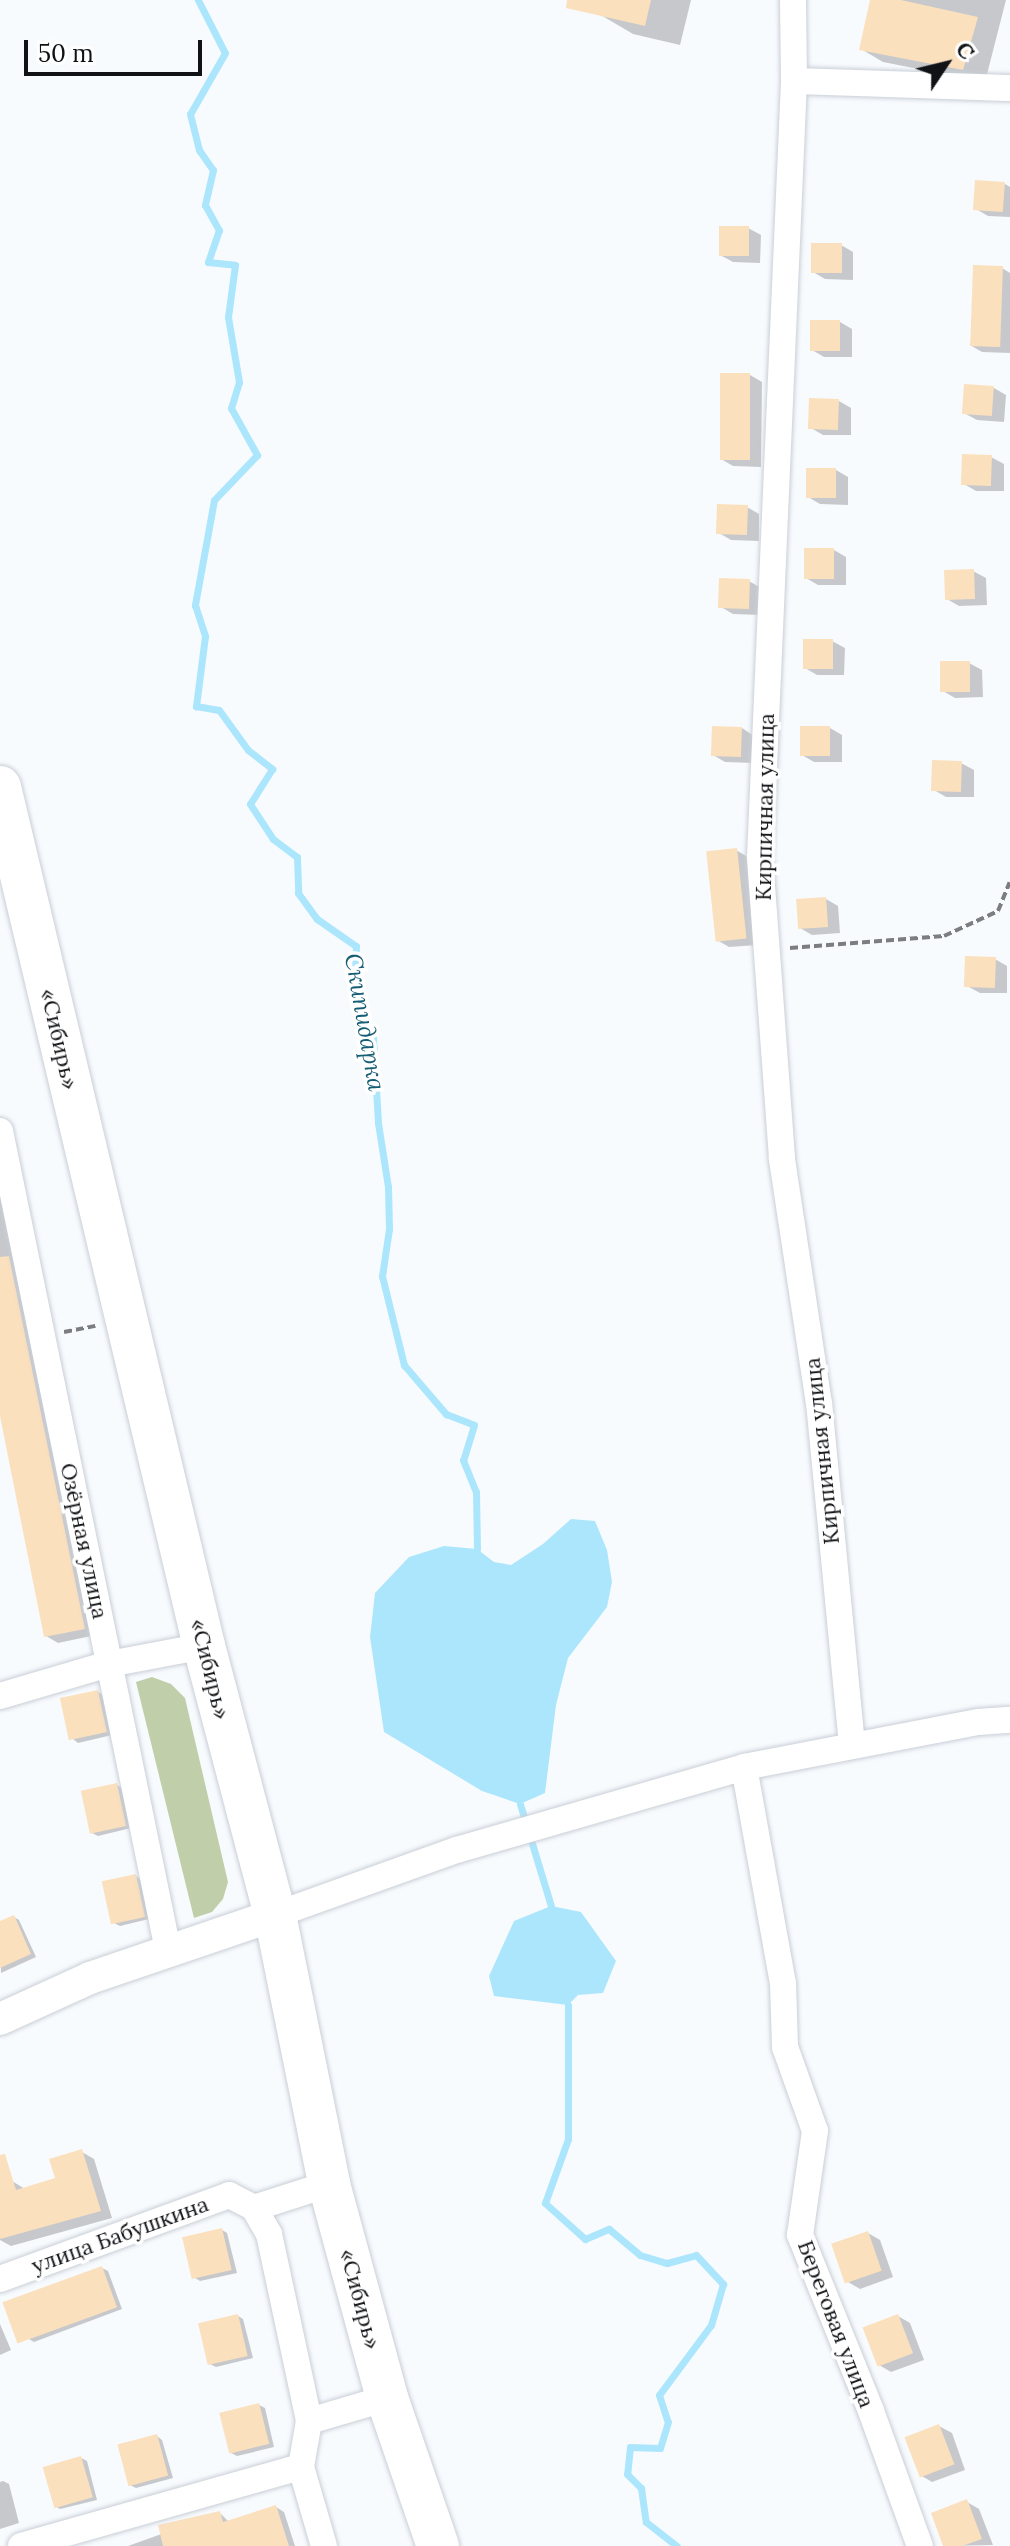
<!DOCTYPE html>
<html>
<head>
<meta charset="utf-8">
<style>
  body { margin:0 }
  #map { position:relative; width:1010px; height:2546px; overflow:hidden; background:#f8fbfe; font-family:Lora,serif }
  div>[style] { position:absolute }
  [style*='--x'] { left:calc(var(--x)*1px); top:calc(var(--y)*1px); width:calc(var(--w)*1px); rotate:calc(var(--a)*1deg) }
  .green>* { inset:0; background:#c0ceaa }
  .water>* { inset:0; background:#ace6fd }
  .shadow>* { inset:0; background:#0003 }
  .stream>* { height:7px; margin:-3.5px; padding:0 3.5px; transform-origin:3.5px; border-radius:3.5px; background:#ace6fd }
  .building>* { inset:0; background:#fbe0be; transform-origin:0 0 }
  .path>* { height:4px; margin-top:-2px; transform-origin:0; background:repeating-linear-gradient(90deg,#7b7d80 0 8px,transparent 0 12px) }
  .roads { filter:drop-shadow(0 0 2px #c9cfd7) drop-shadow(0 0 2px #c9cfd7) }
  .minor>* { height:26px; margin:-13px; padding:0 13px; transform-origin:13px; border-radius:13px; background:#fff }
  .tertiary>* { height:32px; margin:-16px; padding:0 16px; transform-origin:16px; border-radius:16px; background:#fff }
  .primary>* { height:42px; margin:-21px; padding:0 21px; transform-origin:21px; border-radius:21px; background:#fff }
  span { translate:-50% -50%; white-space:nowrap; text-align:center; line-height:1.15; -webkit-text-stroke:7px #fff; paint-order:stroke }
  .street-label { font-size:22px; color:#101215 }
  .water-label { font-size:24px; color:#165e76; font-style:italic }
  .north { position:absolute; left:906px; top:24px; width:80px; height:80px; -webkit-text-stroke:6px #fff; paint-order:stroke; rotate:55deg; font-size:22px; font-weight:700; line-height:32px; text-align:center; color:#101215 }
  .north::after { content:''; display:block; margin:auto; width:28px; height:36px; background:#101215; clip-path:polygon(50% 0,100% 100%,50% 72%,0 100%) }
  .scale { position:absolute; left:24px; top:40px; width:178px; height:36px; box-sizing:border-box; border:4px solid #101215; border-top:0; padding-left:10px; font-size:24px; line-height:28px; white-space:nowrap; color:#101215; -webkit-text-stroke:6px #fff; paint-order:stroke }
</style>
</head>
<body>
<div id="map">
  <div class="green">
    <i style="clip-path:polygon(152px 1677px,171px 1684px,185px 1698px,228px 1882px,223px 1899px,212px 1912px,194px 1918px,136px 1682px)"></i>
  </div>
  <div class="water">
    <i style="clip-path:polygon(571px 1519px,595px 1521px,607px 1550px,612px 1582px,607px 1607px,568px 1658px,556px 1705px,545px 1793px,520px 1804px,482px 1791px,384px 1732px,370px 1637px,375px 1593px,409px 1557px,444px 1546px,477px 1549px,494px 1562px,511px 1565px,543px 1544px)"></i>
    <i style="clip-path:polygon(551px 1906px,581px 1912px,616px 1961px,603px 1993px,578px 1995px,568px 2005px,494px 1996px,489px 1976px,514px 1921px)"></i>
  </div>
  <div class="shadow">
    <i style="clip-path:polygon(602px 0,691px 0,680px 45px,633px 34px,599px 14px)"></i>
    <i style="clip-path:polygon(872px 0,1010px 0,1006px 0,985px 82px,883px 62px,861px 49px)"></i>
    <i style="clip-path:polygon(1005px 184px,1010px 187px,1010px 217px,988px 216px,976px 209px)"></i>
    <i style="clip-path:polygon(748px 228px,761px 235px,760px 263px,733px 262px,720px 255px)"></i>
    <i style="clip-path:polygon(841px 245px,853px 252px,853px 280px,825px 279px,813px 272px)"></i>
    <i style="clip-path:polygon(1002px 268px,1010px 273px,1010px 353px,982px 352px,970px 345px)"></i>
    <i style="clip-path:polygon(840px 322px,852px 329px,852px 357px,824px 357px,812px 350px)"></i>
    <i style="clip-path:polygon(750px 375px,762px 382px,761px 467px,733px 466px,721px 459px)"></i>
    <i style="clip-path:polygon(994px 388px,1006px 395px,1004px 422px,977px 420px,964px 413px)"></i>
    <i style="clip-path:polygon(839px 401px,851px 408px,851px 435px,823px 435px,811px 428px)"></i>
    <i style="clip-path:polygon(991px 457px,1004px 464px,1004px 491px,976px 491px,964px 484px)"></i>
    <i style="clip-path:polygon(836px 470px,848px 477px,848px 505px,820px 504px,808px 497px)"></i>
    <i style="clip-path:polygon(747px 507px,759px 514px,759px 541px,731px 540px,719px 533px)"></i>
    <i style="clip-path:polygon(834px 550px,846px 557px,846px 585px,818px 585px,806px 578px)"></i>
    <i style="clip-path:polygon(973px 571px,986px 578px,987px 605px,959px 606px,947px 599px)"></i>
    <i style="clip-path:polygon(749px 581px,761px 588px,760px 615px,733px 614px,721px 607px)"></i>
    <i style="clip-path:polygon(832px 641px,845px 648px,844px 675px,817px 675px,805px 668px)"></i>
    <i style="clip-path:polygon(969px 663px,982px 670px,983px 697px,955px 698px,943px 691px)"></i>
    <i style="clip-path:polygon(742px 728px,754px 736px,753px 763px,725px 762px,713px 755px)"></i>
    <i style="clip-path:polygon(830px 728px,842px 735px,842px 762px,814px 762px,802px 755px)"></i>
    <i style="clip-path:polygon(961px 763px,974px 770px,974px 797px,946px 797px,934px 790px)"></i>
    <i style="clip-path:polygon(736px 850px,748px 857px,757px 945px,729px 947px,717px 940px)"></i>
    <i style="clip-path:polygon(826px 899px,838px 906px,840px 933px,812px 935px,800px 928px)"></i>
    <i style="clip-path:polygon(995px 959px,1007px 966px,1007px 993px,980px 993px,967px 986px)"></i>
    <i style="clip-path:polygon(0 1165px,96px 1635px,58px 1643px,46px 1636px,0 1408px)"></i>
    <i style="clip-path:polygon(98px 1692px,103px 1695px,112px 1735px,78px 1743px,73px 1739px)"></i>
    <i style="clip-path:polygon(117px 1785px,123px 1789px,131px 1828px,98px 1836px,92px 1833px)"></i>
    <i style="clip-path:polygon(136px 1876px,141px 1880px,149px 1919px,120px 1926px,114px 1923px)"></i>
    <i style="clip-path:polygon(14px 1917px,19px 1920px,36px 1957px,1px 1973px,0 1923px)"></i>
    <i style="clip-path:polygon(82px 2152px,94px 2159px,112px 2218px,11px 2246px,0 2240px,0 2185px,12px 2181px,25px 2189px,57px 2179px)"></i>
    <i style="clip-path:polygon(222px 2230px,227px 2233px,237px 2273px,200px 2281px,195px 2278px)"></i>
    <i style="clip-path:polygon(868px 2233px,880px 2240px,893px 2277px,860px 2289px,848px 2282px)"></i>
    <i style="clip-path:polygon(102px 2268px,108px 2271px,122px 2309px,34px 2342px,29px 2339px)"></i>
    <i style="clip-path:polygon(238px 2316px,243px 2319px,253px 2358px,216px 2367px,210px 2364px)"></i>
    <i style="clip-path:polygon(898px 2316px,910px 2323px,924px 2360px,891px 2372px,879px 2365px)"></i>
    <i style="clip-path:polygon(0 2324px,11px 2350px,0 2355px)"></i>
    <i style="clip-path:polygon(259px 2405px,265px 2408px,274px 2447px,237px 2456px,231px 2453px)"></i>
    <i style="clip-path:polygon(939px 2426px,952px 2433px,965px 2470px,932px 2482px,920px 2475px)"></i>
    <i style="clip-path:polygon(157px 2436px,162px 2440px,173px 2478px,136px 2488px,130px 2485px)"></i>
    <i style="clip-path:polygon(81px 2458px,87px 2461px,97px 2500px,60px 2509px,55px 2506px)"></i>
    <i style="clip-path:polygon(3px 2481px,9px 2484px,19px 2523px,0 2529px,0 2482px)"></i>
    <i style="clip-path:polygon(967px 2502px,979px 2509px,993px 2545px,945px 2546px)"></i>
    <i style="clip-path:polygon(276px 2507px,284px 2512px,295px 2546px,128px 2546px,220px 2513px,229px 2522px)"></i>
  </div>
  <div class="stream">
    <i style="--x:198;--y:0;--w:59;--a:63"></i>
    <i style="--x:225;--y:53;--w:70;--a:119.8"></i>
    <i style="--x:190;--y:114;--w:37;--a:76"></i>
    <i style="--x:199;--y:150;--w:24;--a:55"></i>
    <i style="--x:213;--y:170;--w:36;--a:103"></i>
    <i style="--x:205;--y:205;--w:29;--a:61"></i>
    <i style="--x:219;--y:230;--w:34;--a:109"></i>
    <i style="--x:208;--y:262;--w:27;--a:6"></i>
    <i style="--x:235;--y:265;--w:52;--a:97.7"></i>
    <i style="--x:228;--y:317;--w:66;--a:80.4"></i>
    <i style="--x:239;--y:382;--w:27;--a:107"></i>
    <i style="--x:231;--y:408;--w:54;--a:61"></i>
    <i style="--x:257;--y:455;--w:62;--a:133.7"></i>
    <i style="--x:214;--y:500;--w:107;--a:100.3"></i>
    <i style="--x:195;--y:605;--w:33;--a:72"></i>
    <i style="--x:205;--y:636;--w:71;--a:97.3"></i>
    <i style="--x:196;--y:706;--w:23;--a:10"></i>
    <i style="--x:219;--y:710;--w:49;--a:54.1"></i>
    <i style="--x:248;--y:750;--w:31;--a:38"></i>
    <i style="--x:272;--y:769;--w:41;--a:122.2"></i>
    <i style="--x:250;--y:804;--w:42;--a:56.7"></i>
    <i style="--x:273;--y:839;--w:30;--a:37"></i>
    <i style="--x:297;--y:857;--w:36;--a:88"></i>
    <i style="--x:298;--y:893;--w:32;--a:54"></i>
    <i style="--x:317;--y:919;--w:47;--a:34.7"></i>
    <i style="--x:356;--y:946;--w:30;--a:92"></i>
    <i style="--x:355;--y:976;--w:65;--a:73.8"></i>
    <i style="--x:373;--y:1038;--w:85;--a:86.6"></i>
    <i style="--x:378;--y:1123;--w:65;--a:81.1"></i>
    <i style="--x:388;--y:1187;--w:42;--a:88.6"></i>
    <i style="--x:389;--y:1229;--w:48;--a:98.5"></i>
    <i style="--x:382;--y:1276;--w:92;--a:76.1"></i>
    <i style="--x:404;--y:1365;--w:65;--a:49.4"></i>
    <i style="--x:446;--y:1414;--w:30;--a:21"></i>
    <i style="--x:474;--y:1425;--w:37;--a:107"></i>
    <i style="--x:463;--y:1460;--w:35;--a:68"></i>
    <i style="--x:476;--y:1492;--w:57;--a:89"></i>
    <i style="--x:520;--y:1804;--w:107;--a:73.1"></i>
    <i style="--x:568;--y:2005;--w:134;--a:90"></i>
    <i style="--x:568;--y:2139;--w:68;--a:109.8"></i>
    <i style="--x:545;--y:2203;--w:54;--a:42"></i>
    <i style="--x:585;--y:2239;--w:26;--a:-23"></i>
    <i style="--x:609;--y:2229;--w:40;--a:40"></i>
    <i style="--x:640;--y:2255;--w:28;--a:17"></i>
    <i style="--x:667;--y:2263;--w:30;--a:-15"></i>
    <i style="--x:696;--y:2255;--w:40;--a:47"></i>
    <i style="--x:723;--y:2284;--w:43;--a:106.3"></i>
    <i style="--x:711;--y:2325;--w:87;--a:126.6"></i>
    <i style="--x:659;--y:2395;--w:28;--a:72"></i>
    <i style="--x:668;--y:2422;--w:27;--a:107"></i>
    <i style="--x:660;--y:2448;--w:30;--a:-178"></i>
    <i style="--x:630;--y:2447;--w:27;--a:96"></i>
    <i style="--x:627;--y:2474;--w:20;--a:45"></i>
    <i style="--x:641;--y:2488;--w:34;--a:82"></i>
    <i style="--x:646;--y:2522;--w:39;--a:38"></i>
  </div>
  <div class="building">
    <i style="clip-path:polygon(567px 0,651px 0,645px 26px,566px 8px)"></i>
    <i style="clip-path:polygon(870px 0,901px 0,978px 17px,963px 70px,859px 50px)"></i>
    <i style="left:975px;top:180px;width:30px;height:30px;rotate:4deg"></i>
    <i style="left:719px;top:226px;width:30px;height:30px"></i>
    <i style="left:811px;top:243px;width:31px;height:30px"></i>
    <i style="left:973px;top:265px;width:30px;height:81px;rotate:2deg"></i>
    <i style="left:810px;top:320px;width:30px;height:31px"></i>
    <i style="left:720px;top:373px;width:30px;height:87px"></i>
    <i style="left:964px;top:384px;width:30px;height:30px;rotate:4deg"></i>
    <i style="left:809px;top:398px;width:30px;height:31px;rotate:2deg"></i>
    <i style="left:962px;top:454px;width:30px;height:31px;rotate:2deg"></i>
    <i style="left:806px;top:468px;width:30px;height:30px"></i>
    <i style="left:717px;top:504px;width:31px;height:30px;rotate:2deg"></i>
    <i style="left:804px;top:548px;width:30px;height:31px"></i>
    <i style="left:974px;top:569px;width:30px;height:30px;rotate:88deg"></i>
    <i style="left:719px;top:578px;width:31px;height:30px;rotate:2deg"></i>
    <i style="left:803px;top:639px;width:30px;height:30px"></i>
    <i style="left:940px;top:661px;width:30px;height:31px"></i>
    <i style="left:712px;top:726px;width:30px;height:30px;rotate:2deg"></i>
    <i style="left:800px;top:726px;width:30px;height:30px"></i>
    <i style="left:932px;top:760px;width:30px;height:31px;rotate:2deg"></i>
    <i style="left:737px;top:848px;width:91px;height:31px;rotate:84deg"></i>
    <i style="left:826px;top:897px;width:30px;height:30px;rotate:86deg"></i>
    <i style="left:965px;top:956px;width:31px;height:31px;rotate:2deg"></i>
    <i style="clip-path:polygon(9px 1256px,85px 1629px,44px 1637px,0 1416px,0 1257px)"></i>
    <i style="left:98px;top:1690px;width:43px;height:39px;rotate:78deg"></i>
    <i style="left:117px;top:1783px;width:44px;height:37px;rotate:78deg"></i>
    <i style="left:136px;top:1874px;width:44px;height:35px;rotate:78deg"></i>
    <i style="clip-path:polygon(14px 1915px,31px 1954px,0 1968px,0 1921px)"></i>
    <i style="clip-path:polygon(82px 2149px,101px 2211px,0 2239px,0 2155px,5px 2154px,16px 2190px,55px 2178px,49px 2159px)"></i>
    <i style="left:222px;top:2228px;width:43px;height:41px;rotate:77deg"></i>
    <i style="left:868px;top:2231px;width:42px;height:39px;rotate:71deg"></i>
    <i style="left:102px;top:2266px;width:44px;height:106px;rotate:70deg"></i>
    <i style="left:238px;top:2314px;width:43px;height:41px;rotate:77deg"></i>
    <i style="left:898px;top:2314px;width:42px;height:38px;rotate:69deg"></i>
    <i style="left:259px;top:2403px;width:42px;height:41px;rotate:76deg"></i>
    <i style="left:939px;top:2424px;width:43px;height:37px;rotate:69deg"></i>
    <i style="left:157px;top:2434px;width:43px;height:41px;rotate:75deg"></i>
    <i style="left:81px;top:2456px;width:43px;height:40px;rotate:74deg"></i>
    <i style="clip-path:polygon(967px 2499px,982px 2539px,962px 2546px,943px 2546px,931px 2513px)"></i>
    <i style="clip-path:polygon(276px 2505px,289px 2546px,163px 2546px,158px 2525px,220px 2511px,223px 2522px)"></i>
  </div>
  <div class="path">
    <i style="--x:790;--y:948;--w:154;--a:-4.5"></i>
    <i style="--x:944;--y:936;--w:60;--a:-24.8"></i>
    <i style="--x:998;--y:911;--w:31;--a:-68"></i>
    <i style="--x:64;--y:1332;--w:32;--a:-11"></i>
  </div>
  <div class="roads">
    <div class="minor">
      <i style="--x:793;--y:0;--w:81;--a:89.3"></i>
      <i style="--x:0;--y:1131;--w:836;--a:78.41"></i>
      <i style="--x:0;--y:1696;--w:114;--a:-16.4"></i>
      <i style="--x:109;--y:1664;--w:97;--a:-10.7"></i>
      <i style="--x:852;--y:1745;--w:343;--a:-95.5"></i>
      <i style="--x:819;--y:1404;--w:249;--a:-98.6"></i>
      <i style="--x:782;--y:1158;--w:302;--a:-94.2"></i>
      <i style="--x:760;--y:857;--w:777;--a:-87.49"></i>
      <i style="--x:794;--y:81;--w:216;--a:1.9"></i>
      <i style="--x:744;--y:1767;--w:219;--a:79.8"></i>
      <i style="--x:783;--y:1983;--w:64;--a:88.2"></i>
      <i style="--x:785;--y:2047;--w:89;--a:70.3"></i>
      <i style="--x:815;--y:2131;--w:105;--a:98.2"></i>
      <i style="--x:800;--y:2235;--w:190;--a:68"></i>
      <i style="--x:871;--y:2411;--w:144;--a:70.1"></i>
      <i style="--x:275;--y:1915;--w:193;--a:-19.7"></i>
      <i style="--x:457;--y:1850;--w:299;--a:-16.1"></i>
      <i style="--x:744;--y:1767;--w:238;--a:-10.9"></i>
      <i style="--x:978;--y:1722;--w:32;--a:-4"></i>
      <i style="--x:254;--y:2208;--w:30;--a:60"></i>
      <i style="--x:269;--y:2234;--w:191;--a:77.9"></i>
      <i style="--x:309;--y:2421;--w:47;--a:99.9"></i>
      <i style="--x:301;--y:2467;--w:82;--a:73.8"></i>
      <i style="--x:0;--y:2279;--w:244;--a:-20.1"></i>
      <i style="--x:229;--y:2195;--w:28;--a:27"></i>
      <i style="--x:254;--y:2208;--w:79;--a:-17.7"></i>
      <i style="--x:309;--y:2421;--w:81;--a:-16.4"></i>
      <i style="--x:21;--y:2546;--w:291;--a:-15.8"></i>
    </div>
    <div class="tertiary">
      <i style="--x:0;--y:2019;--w:99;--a:-24.5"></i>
      <i style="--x:90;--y:1978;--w:195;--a:-18.8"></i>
    </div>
    <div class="primary">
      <i style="--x:0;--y:787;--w:883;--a:76.64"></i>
      <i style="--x:204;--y:1646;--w:278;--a:75.2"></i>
      <i style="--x:275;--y:1915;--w:274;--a:78.6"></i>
      <i style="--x:329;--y:2184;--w:222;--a:74.8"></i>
      <i style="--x:387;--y:2398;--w:157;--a:71"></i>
    </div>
  </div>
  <div class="street-label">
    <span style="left:765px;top:807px;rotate:-89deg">Кирпичная улица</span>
    <span style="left:59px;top:1039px;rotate:77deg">«Сибирь»</span>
    <span style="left:822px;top:1451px;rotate:-96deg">Кирпичная улица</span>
    <span style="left:84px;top:1541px;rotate:78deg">Озёрная улица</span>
    <span style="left:210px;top:1669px;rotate:76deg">«Сибирь»</span>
    <span style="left:120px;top:2235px;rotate:-20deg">улица Бабушкина</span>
    <span style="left:360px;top:2299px;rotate:75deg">«Сибирь»</span>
    <span style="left:836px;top:2324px;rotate:69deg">Береговая улица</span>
  </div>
  <div class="water-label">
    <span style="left:365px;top:1022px;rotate:80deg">Скипидарка</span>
  </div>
  <div class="north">С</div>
  <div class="scale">50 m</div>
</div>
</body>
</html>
